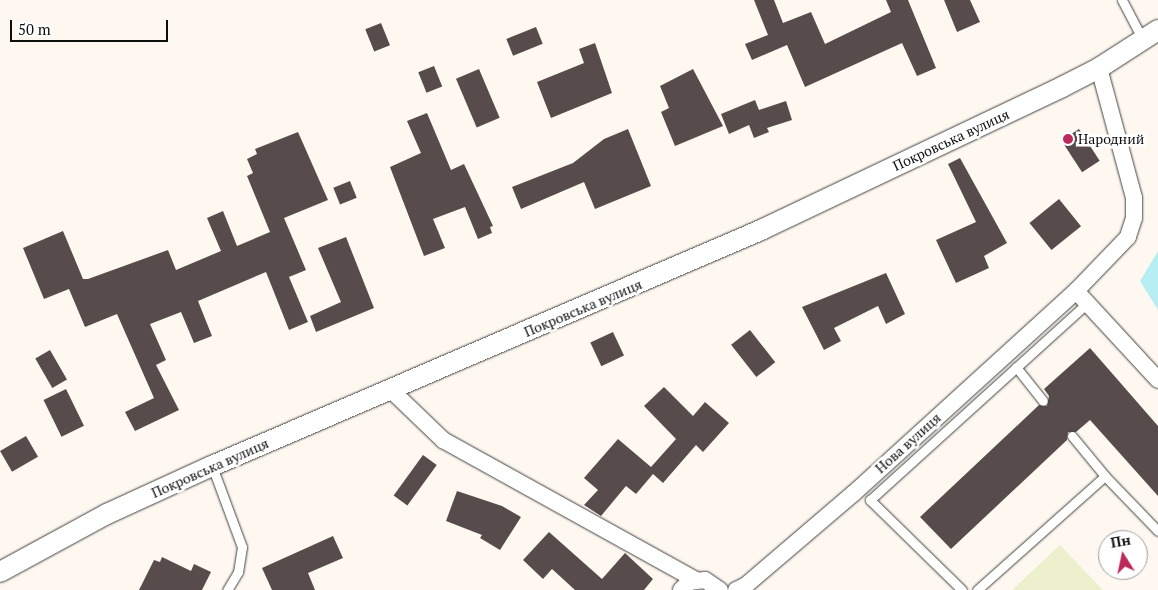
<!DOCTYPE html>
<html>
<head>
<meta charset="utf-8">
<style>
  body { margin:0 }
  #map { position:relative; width:1158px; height:590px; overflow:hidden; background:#fff8f0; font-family:"PT Serif",serif }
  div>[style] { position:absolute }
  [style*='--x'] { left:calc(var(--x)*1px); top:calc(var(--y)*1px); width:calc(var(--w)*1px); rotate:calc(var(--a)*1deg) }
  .pitch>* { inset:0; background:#edf0cc }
  .water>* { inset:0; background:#b6eef4 }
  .building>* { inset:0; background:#574c4b; transform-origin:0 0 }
  .roads { filter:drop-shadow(0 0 1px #414141) drop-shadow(0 0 1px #414141) }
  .service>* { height:9px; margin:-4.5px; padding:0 4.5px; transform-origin:4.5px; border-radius:4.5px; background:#fff }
  .minor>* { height:16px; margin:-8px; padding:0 8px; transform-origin:8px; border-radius:8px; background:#fff }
  .tertiary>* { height:20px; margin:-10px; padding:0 10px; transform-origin:10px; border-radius:10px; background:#fff }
  .dots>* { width:14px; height:14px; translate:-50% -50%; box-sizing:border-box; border:2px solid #fff; border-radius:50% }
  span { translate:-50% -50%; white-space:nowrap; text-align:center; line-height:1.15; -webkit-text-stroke:5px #fff; paint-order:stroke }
  .poi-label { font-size:14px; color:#0e0e0e }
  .left { translate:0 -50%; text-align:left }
  .street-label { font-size:14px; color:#0e0e0e }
  .north { position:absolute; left:1098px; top:530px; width:50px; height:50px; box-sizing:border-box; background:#fff; border:1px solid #9f9f9f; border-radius:50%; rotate:350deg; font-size:14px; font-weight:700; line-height:20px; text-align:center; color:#0e0e0e }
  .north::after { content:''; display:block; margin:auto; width:18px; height:22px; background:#bb2a59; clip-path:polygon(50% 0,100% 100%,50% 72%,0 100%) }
  .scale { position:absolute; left:10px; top:20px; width:158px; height:22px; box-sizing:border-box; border:2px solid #0e0e0e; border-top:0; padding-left:6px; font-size:15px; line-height:18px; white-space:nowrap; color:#0e0e0e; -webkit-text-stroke:4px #fff; paint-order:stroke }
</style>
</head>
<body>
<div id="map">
  <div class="pitch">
    <i style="clip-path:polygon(1060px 545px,1103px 590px,1012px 590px)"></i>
  </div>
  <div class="water">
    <i style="clip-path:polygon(1158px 251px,1158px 310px,1140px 281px)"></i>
  </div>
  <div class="building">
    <i style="clip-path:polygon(754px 0,774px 0,783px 23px,811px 12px,825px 44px,891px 12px,886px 0,908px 0,936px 68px,917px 76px,902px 43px,805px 87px,787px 45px,752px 60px,745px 44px,768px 35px)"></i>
    <i style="clip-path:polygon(944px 0,970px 0,980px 22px,957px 32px)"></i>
    <i style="left:381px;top:23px;width:24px;height:17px;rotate:68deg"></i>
    <i style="left:536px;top:27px;width:18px;height:32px;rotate:68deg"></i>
    <i style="clip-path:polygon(595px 43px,612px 93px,551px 118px,537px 82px,584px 63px,579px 49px)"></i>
    <i style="left:434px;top:66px;width:22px;height:17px;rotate:68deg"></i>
    <i style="left:479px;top:69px;width:53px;height:25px;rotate:67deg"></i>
    <i style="clip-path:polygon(693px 69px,723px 126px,675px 146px,661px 112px,669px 108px,660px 86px)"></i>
    <i style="clip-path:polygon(755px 100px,759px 110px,786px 101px,792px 120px,767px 128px,769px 132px,754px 138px,749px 125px,729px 134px,721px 114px)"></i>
    <i style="clip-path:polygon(427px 113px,451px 170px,464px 164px,493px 226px,490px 227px,492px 233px,478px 239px,465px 207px,433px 219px,445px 248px,424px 256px,390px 167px,421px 153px,407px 121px)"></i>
    <i style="clip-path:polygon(628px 129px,651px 186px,595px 209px,584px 182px,521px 209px,512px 187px,573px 163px,604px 139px)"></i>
    <i style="left:1079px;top:129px;width:38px;height:21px;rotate:57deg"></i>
    <i style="clip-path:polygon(298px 132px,328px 200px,284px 218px,306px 270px,289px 277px,308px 322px,289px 330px,266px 272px,198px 301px,212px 336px,194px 343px,181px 312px,150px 324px,166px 360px,156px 365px,179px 410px,135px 431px,125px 412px,154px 398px,117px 314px,85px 327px,69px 289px,44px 299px,23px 248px,63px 231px,83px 279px,88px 279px,168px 250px,176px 270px,221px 251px,207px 218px,223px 211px,237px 246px,270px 232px,247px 176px,253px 173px,247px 159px,257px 154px,255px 149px)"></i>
    <i style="clip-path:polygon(960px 158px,1007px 243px,984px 256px,989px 268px,956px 283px,936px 240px,976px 222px,948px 164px)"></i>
    <i style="left:350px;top:181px;width:18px;height:18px;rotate:68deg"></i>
    <i style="left:1059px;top:199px;width:35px;height:38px;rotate:51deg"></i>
    <i style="clip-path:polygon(346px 237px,374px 308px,316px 332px,310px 316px,341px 302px,318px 248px)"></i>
    <i style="clip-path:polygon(886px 273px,905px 314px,886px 324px,878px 306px,834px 328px,841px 341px,824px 350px,802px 307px)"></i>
    <i style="left:750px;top:330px;width:41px;height:24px;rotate:52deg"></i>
    <i style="left:613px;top:332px;width:26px;height:25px;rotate:65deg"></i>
    <i style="clip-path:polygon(1090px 348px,1158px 426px,1158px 496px,1090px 420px,1076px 432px,1068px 432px,1067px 440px,951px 549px,920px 517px,1039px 405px,1047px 406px,1049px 396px,1044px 389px)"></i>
    <i style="left:50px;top:350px;width:34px;height:17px;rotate:60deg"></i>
    <i style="clip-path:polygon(664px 387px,693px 416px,705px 402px,729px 423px,703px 452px,696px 445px,663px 483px,653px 474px,636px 494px,626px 486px,601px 516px,584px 505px,598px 490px,584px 478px,618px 439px,651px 467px,676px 439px,644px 406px)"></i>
    <i style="left:66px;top:389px;width:41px;height:25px;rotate:64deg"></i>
    <i style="left:26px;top:436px;width:24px;height:30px;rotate:60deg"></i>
    <i style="left:423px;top:455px;width:17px;height:50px;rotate:36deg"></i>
    <i style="clip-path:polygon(457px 491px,502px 506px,521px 517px,500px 550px,480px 538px,482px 535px,446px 521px)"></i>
    <i style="clip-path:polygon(549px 532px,602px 579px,625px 553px,653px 579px,644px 590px,575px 590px,552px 569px,543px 579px,523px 560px)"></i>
    <i style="clip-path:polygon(333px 536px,343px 558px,308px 573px,315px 590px,272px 590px,262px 568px)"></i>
    <i style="clip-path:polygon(162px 557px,191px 571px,194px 564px,211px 572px,202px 590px,139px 590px,154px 560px,160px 562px)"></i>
  </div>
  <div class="roads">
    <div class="service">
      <i style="--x:1122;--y:0;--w:45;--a:62.3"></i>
      <i style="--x:1016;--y:367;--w:43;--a:51.5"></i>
      <i style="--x:1072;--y:436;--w:52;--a:50.5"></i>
      <i style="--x:212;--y:466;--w:86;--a:69.7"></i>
      <i style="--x:242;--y:547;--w:25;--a:99"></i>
      <i style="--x:238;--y:572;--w:21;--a:121"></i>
      <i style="--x:962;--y:590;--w:129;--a:-135.6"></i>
      <i style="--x:870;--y:500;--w:292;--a:-42.2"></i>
      <i style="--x:977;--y:590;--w:171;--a:-41.7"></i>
      <i style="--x:1105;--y:476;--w:76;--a:46.1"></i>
    </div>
    <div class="minor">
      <i style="--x:1099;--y:68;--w:135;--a:74.9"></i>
      <i style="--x:1134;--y:198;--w:20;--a:90"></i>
      <i style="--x:1134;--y:218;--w:20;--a:108"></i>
      <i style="--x:1128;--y:237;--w:75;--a:133.9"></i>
      <i style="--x:1076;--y:291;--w:121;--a:47.3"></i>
      <i style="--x:390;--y:389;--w:74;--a:43.9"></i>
      <i style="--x:443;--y:440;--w:289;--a:29"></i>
      <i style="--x:681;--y:590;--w:11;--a:-45"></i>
      <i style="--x:689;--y:582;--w:16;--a:-7"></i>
      <i style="--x:705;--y:580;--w:18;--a:34"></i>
      <i style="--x:736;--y:590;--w:10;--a:-24"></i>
      <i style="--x:745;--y:586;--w:143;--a:-40.5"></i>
      <i style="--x:854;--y:493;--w:300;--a:-42.3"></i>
    </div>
    <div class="tertiary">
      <i style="--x:0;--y:572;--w:122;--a:-28.5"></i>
      <i style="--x:107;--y:514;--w:115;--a:-24.6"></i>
      <i style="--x:212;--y:466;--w:598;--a:-23.26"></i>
      <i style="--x:761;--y:230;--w:333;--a:-25.4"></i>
      <i style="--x:1062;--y:87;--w:42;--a:-27.2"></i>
      <i style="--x:1099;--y:68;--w:70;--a:-32.8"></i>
    </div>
  </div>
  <div class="dots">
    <i style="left:1068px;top:139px;background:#bb2a59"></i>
  </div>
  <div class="poi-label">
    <span class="left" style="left:1078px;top:139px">Народний</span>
  </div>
  <div class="street-label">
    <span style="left:951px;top:140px;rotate:-25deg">Покровська вулиця</span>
    <span style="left:583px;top:308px;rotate:-23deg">Покровська вулиця</span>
    <span style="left:908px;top:443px;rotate:-42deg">Нова вулиця</span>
    <span style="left:210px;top:468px;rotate:-24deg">Покровська вулиця</span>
  </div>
  <div class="north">Пн</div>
  <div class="scale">50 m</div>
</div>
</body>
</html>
